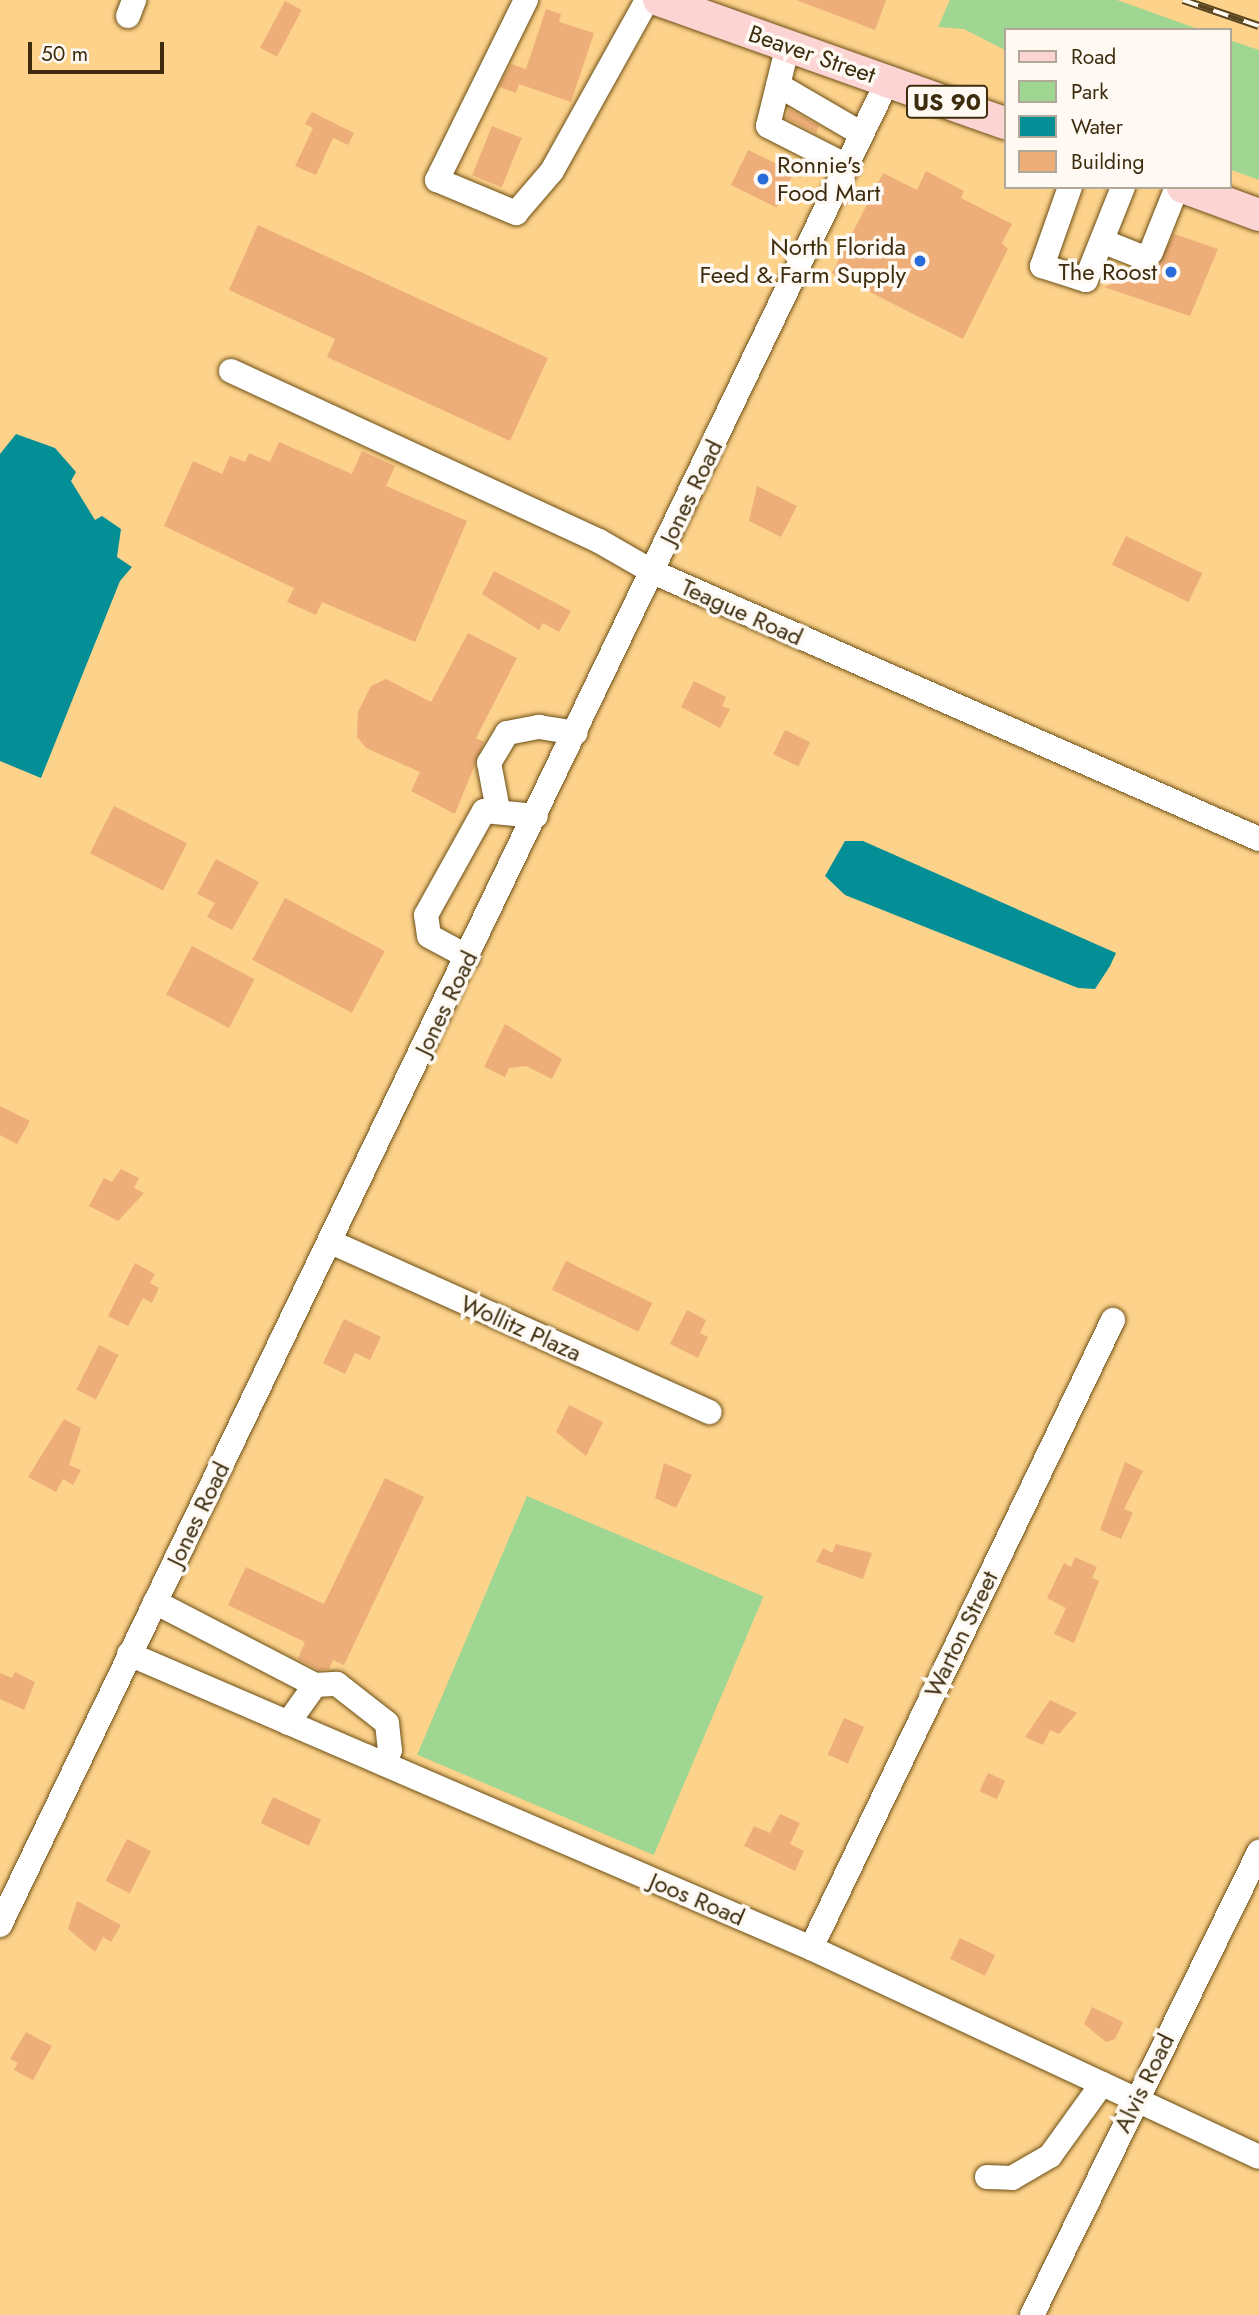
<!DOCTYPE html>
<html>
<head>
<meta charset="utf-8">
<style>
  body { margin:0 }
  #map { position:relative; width:1259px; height:2315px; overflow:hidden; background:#fdd28b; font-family:Jost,sans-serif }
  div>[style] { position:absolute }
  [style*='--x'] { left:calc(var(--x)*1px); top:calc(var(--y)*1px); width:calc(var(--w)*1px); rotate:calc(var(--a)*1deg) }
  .green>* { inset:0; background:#9ed692; transform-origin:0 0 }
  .water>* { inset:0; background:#038f95 }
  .building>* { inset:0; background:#eeae79; transform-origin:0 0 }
  .roads { filter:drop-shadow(0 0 2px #6c4f16) drop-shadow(0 0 2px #6c4f16) }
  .minor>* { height:24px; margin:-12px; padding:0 12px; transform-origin:12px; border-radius:12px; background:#fff }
  .major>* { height:32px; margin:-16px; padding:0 16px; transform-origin:16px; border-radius:16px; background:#fdd4d4 }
  .rail>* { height:8px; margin-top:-4px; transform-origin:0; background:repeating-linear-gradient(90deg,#fefaf3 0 16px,#584420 0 32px); box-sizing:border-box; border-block:2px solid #584420 }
  .dots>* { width:19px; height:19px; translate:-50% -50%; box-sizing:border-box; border:4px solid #fefaf3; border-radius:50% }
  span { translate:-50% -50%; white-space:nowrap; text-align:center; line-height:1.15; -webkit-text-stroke:7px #fefaf3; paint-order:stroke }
  .shield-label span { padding:2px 5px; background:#fefaf3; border:2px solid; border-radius:5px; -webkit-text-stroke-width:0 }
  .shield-label { font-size:23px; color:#3d2c0e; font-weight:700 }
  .street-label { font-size:24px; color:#3d2c0e }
  .poi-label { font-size:24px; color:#3d2c0e }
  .left { translate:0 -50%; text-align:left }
  .right { translate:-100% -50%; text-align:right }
  .legend { position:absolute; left:1004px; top:28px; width:228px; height:161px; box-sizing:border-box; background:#fefaf3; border:2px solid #b1a897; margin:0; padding:9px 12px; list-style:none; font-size:21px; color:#3d2c0e }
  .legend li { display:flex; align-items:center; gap:14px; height:35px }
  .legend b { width:35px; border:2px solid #b1a897 }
  .scale { position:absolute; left:28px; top:42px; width:136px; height:32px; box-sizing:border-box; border:4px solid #3d2c0e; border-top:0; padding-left:9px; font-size:21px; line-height:24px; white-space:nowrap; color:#3d2c0e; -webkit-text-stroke:5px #fefaf3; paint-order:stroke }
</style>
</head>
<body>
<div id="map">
  <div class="green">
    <i style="clip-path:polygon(950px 0,1117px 0,1201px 30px,1005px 30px,1005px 50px,964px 29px,938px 27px)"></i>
    <i style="clip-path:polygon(1229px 40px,1259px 50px,1259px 180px,1229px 169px)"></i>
    <i style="left:527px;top:1496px;width:257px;height:281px;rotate:23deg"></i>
  </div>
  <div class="water">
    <i style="clip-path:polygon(16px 434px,55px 448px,76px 472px,71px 481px,95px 520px,102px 516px,121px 529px,117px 557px,132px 567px,120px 581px,41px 778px,0 761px,0 454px)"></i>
    <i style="clip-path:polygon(845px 841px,863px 841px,1116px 953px,1110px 966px,1095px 989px,1078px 988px,845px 895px,825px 876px)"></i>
  </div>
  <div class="building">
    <i style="clip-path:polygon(796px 0,886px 0,875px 30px)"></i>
    <i style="left:285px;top:1px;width:19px;height:53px;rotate:28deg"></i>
    <i style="clip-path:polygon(546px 9px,561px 14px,559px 22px,594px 33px,571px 102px,519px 84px,516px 93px,499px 87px,511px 64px,526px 69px)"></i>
    <i style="clip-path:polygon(789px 109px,819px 126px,816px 133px,786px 118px)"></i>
    <i style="clip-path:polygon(312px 112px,354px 133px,348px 145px,333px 138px,316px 175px,295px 166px,313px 128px,305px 124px)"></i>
    <i style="left:492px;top:126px;width:32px;height:53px;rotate:22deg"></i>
    <i style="left:748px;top:150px;width:51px;height:39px;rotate:26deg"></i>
    <i style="clip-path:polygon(926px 171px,964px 191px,961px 198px,1012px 224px,1002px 243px,1008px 249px,963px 339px,832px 273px,883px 173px,917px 190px)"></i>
    <i style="clip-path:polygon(258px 225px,548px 358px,510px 441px,327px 357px,335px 339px,229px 290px)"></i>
    <i style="clip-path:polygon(1174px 234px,1218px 249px,1190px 316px,1104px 287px,1158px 265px)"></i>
    <i style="clip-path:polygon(279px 442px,352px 474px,362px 451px,395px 466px,386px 486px,467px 521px,415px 642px,322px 602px,316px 615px,287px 602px,294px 588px,164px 526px,193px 461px,222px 474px,230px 456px,245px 462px,249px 453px,270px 462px)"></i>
    <i style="clip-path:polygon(757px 486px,797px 506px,781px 537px,749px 521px)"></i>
    <i style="left:1126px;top:536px;width:85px;height:32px;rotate:26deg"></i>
    <i style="clip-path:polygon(494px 571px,571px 611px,559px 632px,543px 623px,539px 630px,482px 594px)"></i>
    <i style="clip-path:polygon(468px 633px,517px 658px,476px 738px,484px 742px,455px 814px,411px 791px,420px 772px,366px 748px,357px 737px,358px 712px,371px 686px,386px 679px,431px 702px)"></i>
    <i style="clip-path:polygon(694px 681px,726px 697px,722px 706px,730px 709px,720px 728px,681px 707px)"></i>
    <i style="left:785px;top:730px;width:28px;height:27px;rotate:26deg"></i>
    <i style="left:114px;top:806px;width:82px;height:53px;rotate:27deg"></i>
    <i style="clip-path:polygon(216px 859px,259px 882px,232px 930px,207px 917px,215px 903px,197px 894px)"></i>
    <i style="left:285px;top:898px;width:113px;height:70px;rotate:28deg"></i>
    <i style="left:192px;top:946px;width:71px;height:55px;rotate:28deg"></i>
    <i style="clip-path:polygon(505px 1024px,562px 1059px,552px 1079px,526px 1066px,509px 1068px,505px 1077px,484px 1067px)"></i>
    <i style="clip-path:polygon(0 1106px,30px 1121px,17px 1144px,0 1135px)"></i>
    <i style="clip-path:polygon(121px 1169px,139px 1178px,134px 1188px,144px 1193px,118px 1221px,89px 1206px,104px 1178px,112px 1182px)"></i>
    <i style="left:566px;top:1261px;width:96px;height:32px;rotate:26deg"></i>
    <i style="clip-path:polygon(135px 1263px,155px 1274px,150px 1283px,159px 1288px,152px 1303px,143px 1298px,128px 1326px,108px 1316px)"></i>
    <i style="clip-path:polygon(687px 1310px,706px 1320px,700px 1333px,708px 1337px,698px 1358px,670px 1344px)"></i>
    <i style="clip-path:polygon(344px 1319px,381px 1337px,370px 1360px,355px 1353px,345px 1374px,323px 1363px)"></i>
    <i style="left:99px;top:1345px;width:22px;height:50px;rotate:27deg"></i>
    <i style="clip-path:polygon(569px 1405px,603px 1422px,586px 1456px,556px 1432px)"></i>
    <i style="clip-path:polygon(64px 1419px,81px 1428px,69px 1465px,81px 1470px,73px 1485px,63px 1479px,56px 1492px,28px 1477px)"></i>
    <i style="clip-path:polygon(1125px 1462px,1143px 1471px,1124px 1509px,1133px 1513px,1121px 1539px,1100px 1530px)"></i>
    <i style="clip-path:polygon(664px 1463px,692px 1475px,676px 1508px,655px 1498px)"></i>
    <i style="clip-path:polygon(385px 1478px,424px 1497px,344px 1665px,333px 1660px,329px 1669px,319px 1670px,298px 1659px,305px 1642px,228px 1605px,246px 1567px,324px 1604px)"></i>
    <i style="clip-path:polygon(836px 1544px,872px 1553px,863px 1579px,816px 1562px,823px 1548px,832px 1553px)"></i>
    <i style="clip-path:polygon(1075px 1557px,1097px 1567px,1092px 1578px,1099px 1581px,1074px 1643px,1054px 1634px,1066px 1608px,1047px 1598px,1064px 1563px,1071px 1567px)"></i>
    <i style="clip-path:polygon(15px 1672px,35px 1682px,24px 1710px,0 1699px,0 1673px,12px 1678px)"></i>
    <i style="clip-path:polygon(1050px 1700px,1077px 1713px,1059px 1734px,1050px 1730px,1043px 1745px,1025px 1737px)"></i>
    <i style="left:844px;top:1718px;width:22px;height:40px;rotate:24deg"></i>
    <i style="left:988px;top:1773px;width:19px;height:20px;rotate:25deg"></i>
    <i style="left:273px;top:1797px;width:53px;height:29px;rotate:25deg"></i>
    <i style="clip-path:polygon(780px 1814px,800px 1823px,790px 1844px,804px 1851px,795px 1871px,744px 1846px,754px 1826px,770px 1833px)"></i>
    <i style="left:127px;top:1839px;width:27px;height:47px;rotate:27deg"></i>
    <i style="clip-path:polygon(77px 1901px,121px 1925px,111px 1942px,103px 1937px,95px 1952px,68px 1929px)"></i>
    <i style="left:960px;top:1938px;width:39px;height:23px;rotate:26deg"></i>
    <i style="clip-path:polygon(1092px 2007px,1123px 2022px,1115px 2039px,1106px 2042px,1084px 2024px)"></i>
    <i style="clip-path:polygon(26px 2032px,52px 2046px,33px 2080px,14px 2070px,18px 2063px,10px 2059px)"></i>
  </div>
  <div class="roads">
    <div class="minor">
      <i style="--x:526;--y:0;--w:201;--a:116.3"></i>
      <i style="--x:437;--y:180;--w:86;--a:22.7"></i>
      <i style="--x:516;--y:213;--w:55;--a:-49.4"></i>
      <i style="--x:552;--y:171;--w:196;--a:-60.9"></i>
      <i style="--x:128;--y:16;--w:17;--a:-69"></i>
      <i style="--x:788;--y:45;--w:83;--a:103.9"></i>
      <i style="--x:768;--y:126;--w:89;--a:26.9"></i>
      <i style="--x:778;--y:85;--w:97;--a:30.3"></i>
      <i style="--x:1070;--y:187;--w:84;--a:109.5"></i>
      <i style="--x:1042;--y:266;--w:46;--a:17.7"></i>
      <i style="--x:1086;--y:280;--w:100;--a:-68.3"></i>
      <i style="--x:1102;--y:241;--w:43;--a:21.8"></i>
      <i style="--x:1142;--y:257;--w:10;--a:-29"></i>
      <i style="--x:1151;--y:252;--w:70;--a:-68.2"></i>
      <i style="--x:231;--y:371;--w:405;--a:24.8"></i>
      <i style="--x:599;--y:541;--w:62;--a:29.9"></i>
      <i style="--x:653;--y:572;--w:662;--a:23.78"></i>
      <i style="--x:498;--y:810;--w:48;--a:-100.8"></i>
      <i style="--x:489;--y:763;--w:35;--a:-59"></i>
      <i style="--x:507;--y:733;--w:33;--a:-11"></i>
      <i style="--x:539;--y:727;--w:37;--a:9"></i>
      <i style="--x:468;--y:957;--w:44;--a:-151.7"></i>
      <i style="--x:429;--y:936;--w:21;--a:-98"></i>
      <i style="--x:426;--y:915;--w:119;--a:-60.9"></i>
      <i style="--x:484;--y:811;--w:52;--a:5.5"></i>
      <i style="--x:331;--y:1242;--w:415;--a:24.2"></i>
      <i style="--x:155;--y:1602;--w:180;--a:27.4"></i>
      <i style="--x:129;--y:1654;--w:743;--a:23.32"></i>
      <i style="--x:811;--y:1948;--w:494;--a:25"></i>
      <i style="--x:288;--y:1723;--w:47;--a:-54.6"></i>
      <i style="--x:315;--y:1685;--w:22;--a:-3"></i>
      <i style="--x:337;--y:1684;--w:63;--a:38"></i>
      <i style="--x:387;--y:1723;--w:27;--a:84"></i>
      <i style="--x:390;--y:1750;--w:15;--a:110"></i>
      <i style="--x:0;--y:1925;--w:2048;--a:-64.3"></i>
      <i style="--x:811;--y:1948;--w:697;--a:-64.32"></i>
      <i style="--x:987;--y:2177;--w:25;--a:2"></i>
      <i style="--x:1012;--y:2178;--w:44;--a:-30.1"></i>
      <i style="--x:1050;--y:2156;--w:89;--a:-54.2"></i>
      <i style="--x:1032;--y:2315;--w:516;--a:-63.88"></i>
    </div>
    <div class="major">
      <i style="--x:659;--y:0;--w:367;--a:19.6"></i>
      <i style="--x:1183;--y:187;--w:81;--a:20.2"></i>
    </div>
  </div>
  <div class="rail">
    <i style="--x:1183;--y:0;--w:80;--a:18.9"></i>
  </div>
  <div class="dots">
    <i style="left:763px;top:179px;background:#296bd8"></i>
    <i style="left:920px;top:261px;background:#296bd8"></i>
    <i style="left:1171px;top:272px;background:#296bd8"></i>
  </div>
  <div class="shield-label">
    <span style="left:947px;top:102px">US 90</span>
  </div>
  <div class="street-label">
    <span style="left:812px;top:54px;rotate:19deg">Beaver Street</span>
    <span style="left:691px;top:492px;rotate:-64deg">Jones Road</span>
    <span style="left:742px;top:612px;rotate:24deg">Teague Road</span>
    <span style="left:446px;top:1003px;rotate:-64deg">Jones Road</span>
    <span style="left:521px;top:1328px;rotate:24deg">Wollitz Plaza</span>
    <span style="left:198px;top:1514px;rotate:-64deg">Jones Road</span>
    <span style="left:961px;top:1634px;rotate:-64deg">Warton Street</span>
    <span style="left:697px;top:1899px;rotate:23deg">Joos Road</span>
    <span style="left:1144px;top:2083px;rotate:-64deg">Alvis Road</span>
  </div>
  <div class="poi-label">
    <span class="left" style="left:777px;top:179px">Ronnie's<br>Food Mart</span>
    <span class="right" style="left:906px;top:261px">North Florida<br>Feed &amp; Farm Supply</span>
    <span class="right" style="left:1157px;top:272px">The Roost</span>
  </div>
  <ul class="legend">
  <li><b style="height:9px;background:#fdd4d4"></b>Road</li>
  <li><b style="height:19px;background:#9ed692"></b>Park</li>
  <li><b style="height:19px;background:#038f95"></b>Water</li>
  <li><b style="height:19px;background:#eeae79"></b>Building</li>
  </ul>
  <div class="scale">50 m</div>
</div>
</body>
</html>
